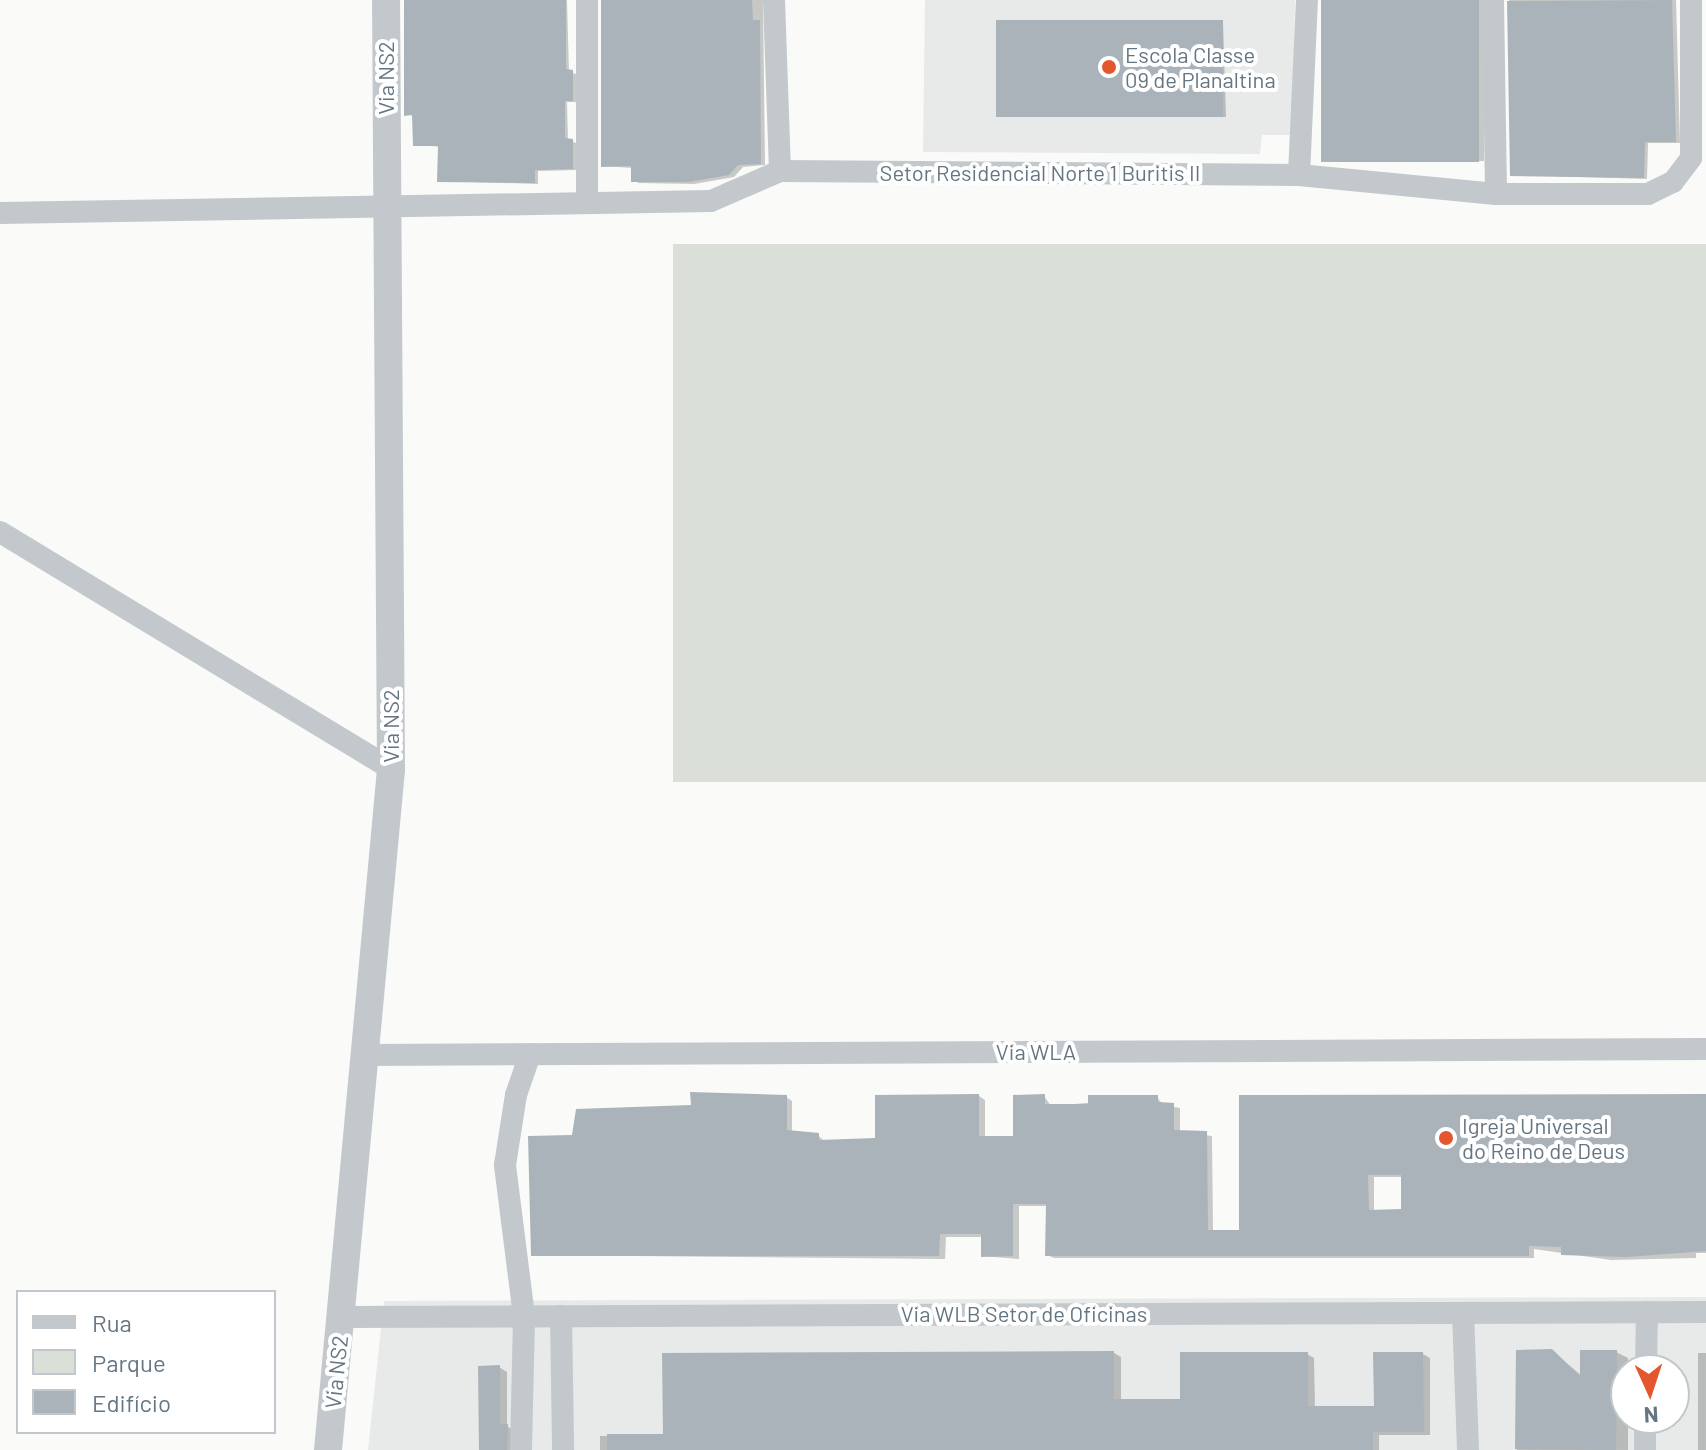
<!DOCTYPE html>
<html>
<head>
<meta charset="utf-8">
<style>
  body { margin:0 }
  #map { position:relative; width:1706px; height:1450px; overflow:hidden; background:#fafaf8; font-family:Barlow,sans-serif }
  div>[style] { position:absolute }
  [style*='--x'] { left:calc(var(--x)*1px); top:calc(var(--y)*1px); width:calc(var(--w)*1px); rotate:calc(var(--a)*1deg) }
  .built>* { inset:0; background:#e8e9e9 }
  .green>* { inset:0; background:#dadfd7; transform-origin:0 0 }
  .shadow>* { inset:0; background:#0003; transform-origin:0 0 }
  .building>* { inset:0; background:#aab3b9; transform-origin:0 0 }
  .minor>* { height:22px; margin:-11px; padding:0 11px; transform-origin:11px; border-radius:11px; background:#c3c8cc }
  .tertiary>* { height:28px; margin:-14px; padding:0 14px; transform-origin:14px; border-radius:14px; background:#c3c8cc }
  .dots>* { width:22px; height:22px; translate:-50% -50%; box-sizing:border-box; border:4px solid #fff; border-radius:50% }
  span { translate:-50% -50%; white-space:nowrap; text-align:center; line-height:1.15; -webkit-text-stroke:8px #fff; paint-order:stroke }
  .poi-label { font-size:22px; color:#657683 }
  .left { translate:0 -50%; text-align:left }
  .street-label { font-size:22px; color:#657683 }
  .legend { position:absolute; left:16px; top:1290px; width:260px; height:144px; box-sizing:border-box; background:#fff; border:2px solid #c1c8cd; margin:0; padding:10px 14px; list-style:none; font-size:24px; color:#657683 }
  .legend li { display:flex; align-items:center; gap:16px; height:40px }
  .legend b { width:40px; border:2px solid #c1c8cd }
  .north { position:absolute; left:1610px; top:1354px; width:80px; height:80px; box-sizing:border-box; background:#fff; border:2px solid #c1c8cd; border-radius:50%; rotate:177deg; font-size:22px; font-weight:700; line-height:32px; text-align:center; color:#657683 }
  .north::after { content:''; display:block; margin:auto; width:28px; height:36px; background:#e4572e; clip-path:polygon(50% 0,100% 100%,50% 72%,0 100%) }
</style>
</head>
<body>
<div id="map">
  <div class="built">
    <i style="clip-path:polygon(925px 0,1295px 0,1292px 135px,1262px 135px,1260px 154px,923px 152px)"></i>
    <i style="clip-path:polygon(evenodd,1706px 1297px,1706px 1450px,368px 1450px,384px 1301px,1706px 1297px,1626px 1370px,1674px 1370px,1674px 1418px,1626px 1418px,1626px 1370px)"></i>
  </div>
  <div class="green">
    <i style="left:673px;top:244px;width:1033px;height:538px"></i>
  </div>
  <div class="shadow">
    <i style="clip-path:polygon(406px 0,567px 0,569px 72px,576px 74px,576px 102px,567px 102px,568px 140px,576px 143px,576px 170px,538px 171px,538px 184px,439px 181px,440px 147px,415px 144px,414px 116px,406px 114px)"></i>
    <i style="clip-path:polygon(601px 0,763px 0,765px 165px,743px 167px,734px 177px,694px 184px,638px 183px,633px 168px,603px 166px)"></i>
    <i style="left:1323px;top:0;width:161px;height:161px"></i>
    <i style="clip-path:polygon(1509px 0,1676px 0,1680px 143px,1648px 143px,1647px 179px,1512px 175px)"></i>
    <i style="clip-path:polygon(1223px 22px,1226px 117px,999px 116px)"></i>
    <i style="clip-path:polygon(evenodd,979px 1096px,985px 1100px,985px 1138px,1015px 1138px,1044px 1096px,1051px 1106px,1157px 1097px,1163px 1105px,1180px 1108px,1180px 1132px,1212px 1136px,1213px 1232px,1241px 1232px,1241px 1097px,1706px 1096px,1706px 1253px,1696px 1253px,1696px 1258px,1611px 1260px,1534px 1249px,1534px 1258px,1054px 1258px,1047px 1255px,1048px 1206px,1019px 1206px,1019px 1259px,983px 1256px,983px 1237px,946px 1237px,945px 1259px,533px 1255px,574px 1137px,693px 1107px,786px 1097px,792px 1101px,792px 1133px,818px 1135px,825px 1142px,877px 1140px,979px 1096px,1374px 1177px,1403px 1177px,1403px 1211px,1374px 1211px,1374px 1177px)"></i>
    <i style="clip-path:polygon(1552px 1351px,1582px 1376px,1616px 1352px,1628px 1358px,1628px 1450px,1517px 1450px,1518px 1352px)"></i>
    <i style="clip-path:polygon(1114px 1353px,1121px 1357px,1121px 1401px,1182px 1401px,1307px 1354px,1314px 1358px,1315px 1408px,1376px 1408px,1423px 1354px,1430px 1358px,1430px 1435px,1379px 1435px,1379px 1450px,600px 1450px,600px 1436px,665px 1436px)"></i>
    <i style="left:1698px;top:1353px;width:8px;height:97px"></i>
    <i style="clip-path:polygon(499px 1367px,507px 1372px,507px 1426px,515px 1431px,516px 1450px,480px 1450px)"></i>
  </div>
  <div class="building">
    <i style="clip-path:polygon(404px 0,566px 0,566px 69px,573px 70px,573px 101px,565px 101px,565px 138px,573px 139px,573px 169px,535px 170px,535px 183px,437px 182px,438px 146px,413px 146px,412px 115px,404px 116px)"></i>
    <i style="clip-path:polygon(601px 0,752px 0,753px 20px,760px 20px,761px 164px,738px 165px,729px 175px,688px 182px,631px 182px,631px 166px,601px 167px)"></i>
    <i style="left:1321px;top:0;width:158px;height:162px"></i>
    <i style="clip-path:polygon(1672px 0,1676px 142px,1645px 142px,1644px 178px,1510px 176px,1507px 1px)"></i>
    <i style="left:1223px;top:20px;width:97px;height:227px;rotate:90deg"></i>
    <i style="clip-path:polygon(evenodd,690px 1092px,787px 1095px,787px 1130px,819px 1133px,819px 1140px,875px 1138px,875px 1095px,979px 1094px,979px 1136px,1013px 1136px,1013px 1095px,1045px 1094px,1045px 1104px,1088px 1104px,1088px 1095px,1158px 1095px,1158px 1102px,1174px 1103px,1174px 1130px,1207px 1131px,1208px 1230px,1239px 1230px,1239px 1095px,1706px 1094px,1706px 1251px,1626px 1257px,1561px 1255px,1561px 1247px,1529px 1246px,1529px 1256px,1045px 1256px,1046px 1204px,1013px 1204px,1013px 1256px,981px 1257px,981px 1234px,940px 1234px,939px 1256px,531px 1256px,528px 1136px,572px 1135px,576px 1109px,691px 1105px,690px 1092px,1368px 1175px,1401px 1175px,1401px 1209px,1369px 1210px,1368px 1175px)"></i>
    <i style="clip-path:polygon(1552px 1349px,1580px 1376px,1580px 1350px,1617px 1350px,1616px 1450px,1515px 1449px,1516px 1350px)"></i>
    <i style="clip-path:polygon(1114px 1351px,1114px 1399px,1180px 1399px,1180px 1352px,1308px 1352px,1308px 1406px,1374px 1406px,1373px 1352px,1423px 1352px,1424px 1432px,1373px 1432px,1373px 1450px,607px 1450px,607px 1434px,663px 1434px,662px 1353px)"></i>
    <i style="clip-path:polygon(500px 1365px,500px 1424px,508px 1424px,507px 1450px,479px 1450px,478px 1366px)"></i>
  </div>
  <div class="minor">
    <i style="--x:587;--y:0;--w:202;--a:90"></i>
    <i style="--x:774;--y:0;--w:171;--a:88"></i>
    <i style="--x:1493;--y:0;--w:194;--a:89.1"></i>
    <i style="--x:1299;--y:175;--w:175;--a:-87.4"></i>
    <i style="--x:0;--y:213;--w:711;--a:-0.97"></i>
    <i style="--x:711;--y:201;--w:75;--a:-23.5"></i>
    <i style="--x:780;--y:171;--w:519;--a:0.44"></i>
    <i style="--x:1299;--y:175;--w:198;--a:5.5"></i>
    <i style="--x:1496;--y:194;--w:152;--a:0"></i>
    <i style="--x:1648;--y:194;--w:28;--a:-26"></i>
    <i style="--x:1673;--y:182;--w:30;--a:-53"></i>
    <i style="--x:1691;--y:158;--w:158;--a:-90"></i>
    <i style="--x:0;--y:532;--w:457;--a:31.2"></i>
    <i style="--x:366;--y:1055;--w:1340;--a:-0.26"></i>
    <i style="--x:1463;--y:1313;--w:137;--a:87.9"></i>
    <i style="--x:561;--y:1316;--w:134;--a:89.1"></i>
    <i style="--x:341;--y:1317;--w:1365;--a:-0.21"></i>
    <i style="--x:1646;--y:1370;--w:58;--a:-89"></i>
    <i style="--x:521;--y:1450;--w:134;--a:-88.7"></i>
    <i style="--x:524;--y:1316;--w:152;--a:-97.2"></i>
    <i style="--x:505;--y:1165;--w:71;--a:-81.1"></i>
    <i style="--x:516;--y:1095;--w:43;--a:-71.1"></i>
    <i style="--x:1645;--y:1450;--w:32;--a:-90"></i>
  </div>
  <div class="tertiary">
    <i style="--x:328;--y:1450;--w:684;--a:-84.71"></i>
    <i style="--x:391;--y:769;--w:769;--a:-90.37"></i>
  </div>
  <div class="dots">
    <i style="left:1109px;top:67px;background:#e4572e"></i>
    <i style="left:1446px;top:1138px;background:#e4572e"></i>
  </div>
  <div class="poi-label">
    <span class="left" style="left:1125px;top:67px">Escola Classe<br>09 de Planaltina</span>
    <span class="left" style="left:1462px;top:1138px">Igreja Universal<br>do Reino de Deus</span>
  </div>
  <div class="street-label">
    <span style="left:386px;top:78px;rotate:-90deg">Via NS2</span>
    <span style="left:1040px;top:173px">Setor Residencial Norte 1 Buritis II</span>
    <span style="left:391px;top:726px;rotate:-90deg">Via NS2</span>
    <span style="left:1036px;top:1052px">Via WLA</span>
    <span style="left:1024px;top:1314px">Via WLB Setor de Oficinas</span>
    <span style="left:336px;top:1372px;rotate:-84deg">Via NS2</span>
  </div>
  <ul class="legend">
  <li><b style="height:10px;background:#c3c8cc"></b>Rua</li>
  <li><b style="height:22px;background:#dadfd7"></b>Parque</li>
  <li><b style="height:22px;background:#aab3b9"></b>Edifício</li>
  </ul>
  <div class="north">N</div>
</div>
</body>
</html>
